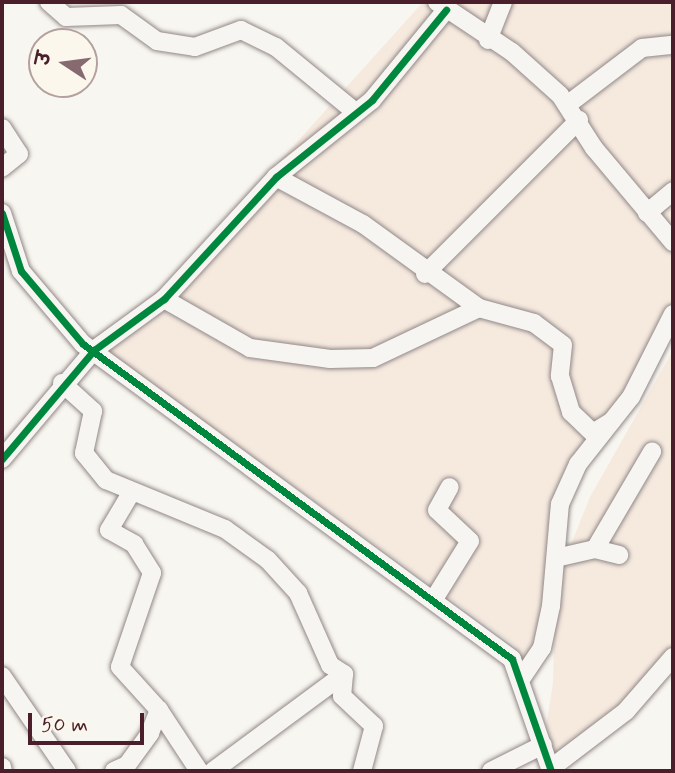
<!DOCTYPE html>
<html>
<head>
<meta charset="utf-8">
<style>
  body { margin:0 }
  #map { position:relative; width:675px; height:773px; overflow:hidden; background:#f8f6f0; font-family:Mynerve,"Playpen Sans Deva",sans-serif }
  div>[style] { position:absolute }
  [style*='--x'] { left:calc(var(--x)*1px); top:calc(var(--y)*1px); width:calc(var(--w)*1px); rotate:calc(var(--a)*1deg) }
  .built>* { inset:0; background:#f6eadf }
  .roads { filter:drop-shadow(0 0 2px #918787) drop-shadow(0 0 2px #918787) }
  .minor>* { height:18px; margin:-9px; padding:0 9px; transform-origin:9px; border-radius:9px; background:#f6f5f1 }
  .cycleway>* { height:7px; margin:-3.5px; padding:0 3.5px; transform-origin:3.5px; border-radius:3.5px; background:#00873e }
  span { translate:-50% -50%; white-space:nowrap; text-align:center; line-height:1.15; -webkit-text-stroke:5px #fbf7ec; paint-order:stroke }
  .frame { position:absolute; inset:0; border:4px solid #4a1f2b; pointer-events:none }
  .north { position:absolute; left:28px; top:28px; width:70px; height:70px; box-sizing:border-box; background:#fbf7ec; border:2px solid #b4a19f; border-radius:50%; rotate:283deg; font-size:19px; font-weight:700; line-height:28px; text-align:center; color:#4a1f2b }
  .north::after { content:''; display:block; margin:auto; width:24px; height:32px; background:#876a70; clip-path:polygon(50% 0,100% 100%,50% 72%,0 100%) }
  .scale { position:absolute; left:28px; top:713px; width:116px; height:32px; box-sizing:border-box; border:4px solid #4a1f2b; border-top:0; padding-left:9px; font-size:21px; line-height:24px; white-space:nowrap; color:#4a1f2b; -webkit-text-stroke:5px #fbf7ec; paint-order:stroke }
</style>
</head>
<body>
<div id="map">
  <div class="built">
    <i style="clip-path:polygon(423px 2px,673px 2px,673px 326px,578px 464px,557px 579px,590px 497px,673px 350px,673px 647px,631px 704px,558px 764px,543px 745px,553px 683px,555px 592px,521px 681px,512px 659px,516px 646px,108px 352px)"></i>
  </div>
  <div class="roads">
    <div class="minor">
      <i style="--x:49;--y:2;--w:23;--a:41"></i>
      <i style="--x:66;--y:17;--w:55;--a:-2.1"></i>
      <i style="--x:121;--y:15;--w:44;--a:35.8"></i>
      <i style="--x:157;--y:41;--w:38;--a:9"></i>
      <i style="--x:195;--y:47;--w:49;--a:-20.3"></i>
      <i style="--x:241;--y:30;--w:39;--a:26"></i>
      <i style="--x:276;--y:47;--w:99;--a:39.3"></i>
      <i style="--x:437;--y:2;--w:90;--a:33.7"></i>
      <i style="--x:512;--y:52;--w:64;--a:41.9"></i>
      <i style="--x:560;--y:95;--w:63;--a:57.3"></i>
      <i style="--x:594;--y:148;--w:123;--a:50"></i>
      <i style="--x:488;--y:40;--w:41;--a:-68.5"></i>
      <i style="--x:567;--y:105;--w:94;--a:-37.2"></i>
      <i style="--x:642;--y:48;--w:31;--a:-6"></i>
      <i style="--x:2;--y:128;--w:31;--a:57"></i>
      <i style="--x:19;--y:154;--w:22;--a:141"></i>
      <i style="--x:276;--y:177;--w:99;--a:28.4"></i>
      <i style="--x:363;--y:224;--w:143;--a:35.9"></i>
      <i style="--x:2;--y:213;--w:61;--a:71.9"></i>
      <i style="--x:21;--y:271;--w:96;--a:49.7"></i>
      <i style="--x:83;--y:344;--w:532;--a:36.29"></i>
      <i style="--x:512;--y:659;--w:119;--a:70.8"></i>
      <i style="--x:647;--y:213;--w:34;--a:-40"></i>
      <i style="--x:425;--y:274;--w:218;--a:-45"></i>
      <i style="--x:164;--y:299;--w:99;--a:29.7"></i>
      <i style="--x:250;--y:348;--w:81;--a:7.8"></i>
      <i style="--x:330;--y:359;--w:43;--a:-1.3"></i>
      <i style="--x:373;--y:358;--w:117;--a:-25.3"></i>
      <i style="--x:479;--y:308;--w:57;--a:15.3"></i>
      <i style="--x:534;--y:323;--w:36;--a:37"></i>
      <i style="--x:563;--y:345;--w:31;--a:96"></i>
      <i style="--x:560;--y:376;--w:38;--a:73"></i>
      <i style="--x:571;--y:412;--w:30;--a:44"></i>
      <i style="--x:593;--y:433;--w:22;--a:-32"></i>
      <i style="--x:62;--y:383;--w:42;--a:42.1"></i>
      <i style="--x:93;--y:411;--w:43;--a:102.1"></i>
      <i style="--x:84;--y:453;--w:35;--a:51"></i>
      <i style="--x:106;--y:480;--w:129;--a:22.4"></i>
      <i style="--x:225;--y:529;--w:53;--a:35.8"></i>
      <i style="--x:268;--y:560;--w:45;--a:47.7"></i>
      <i style="--x:298;--y:593;--w:79;--a:66"></i>
      <i style="--x:330;--y:665;--w:17;--a:33"></i>
      <i style="--x:344;--y:674;--w:22;--a:95"></i>
      <i style="--x:342;--y:696;--w:44;--a:43.2"></i>
      <i style="--x:374;--y:726;--w:47;--a:104.9"></i>
      <i style="--x:2;--y:459;--w:143;--a:-49.8"></i>
      <i style="--x:94;--y:350;--w:87;--a:-36.1"></i>
      <i style="--x:164;--y:299;--w:166;--a:-47.4"></i>
      <i style="--x:276;--y:177;--w:123;--a:-38.7"></i>
      <i style="--x:372;--y:100;--w:117;--a:-50.6"></i>
      <i style="--x:131;--y:493;--w:43;--a:120.7"></i>
      <i style="--x:109;--y:530;--w:29;--a:29"></i>
      <i style="--x:134;--y:544;--w:34;--a:58"></i>
      <i style="--x:152;--y:573;--w:99;--a:108.8"></i>
      <i style="--x:120;--y:667;--w:58;--a:47.8"></i>
      <i style="--x:159;--y:710;--w:73;--a:56.7"></i>
      <i style="--x:595;--y:549;--w:113;--a:-59.6"></i>
      <i style="--x:560;--y:557;--w:36;--a:-13"></i>
      <i style="--x:595;--y:549;--w:25;--a:14"></i>
      <i style="--x:434;--y:599;--w:68;--a:-58.2"></i>
      <i style="--x:470;--y:541;--w:45;--a:-136.8"></i>
      <i style="--x:437;--y:510;--w:26;--a:-61"></i>
      <i style="--x:2;--y:676;--w:115;--a:55.6"></i>
      <i style="--x:521;--y:679;--w:37;--a:-56"></i>
      <i style="--x:542;--y:648;--w:43;--a:-77.9"></i>
      <i style="--x:551;--y:606;--w:102;--a:-85"></i>
      <i style="--x:560;--y:504;--w:44;--a:-65.8"></i>
      <i style="--x:578;--y:464;--w:85;--a:-51.7"></i>
      <i style="--x:631;--y:397;--w:93;--a:-63.2"></i>
      <i style="--x:2;--y:767;--w:4;--a:76"></i>
      <i style="--x:550;--y:769;--w:96;--a:-37.3"></i>
      <i style="--x:626;--y:711;--w:72;--a:-49"></i>
      <i style="--x:114;--y:771;--w:14;--a:-25"></i>
      <i style="--x:127;--y:765;--w:39;--a:-54"></i>
      <i style="--x:150;--y:733;--w:25;--a:-69"></i>
      <i style="--x:213;--y:771;--w:163;--a:-36.5"></i>
      <i style="--x:491;--y:771;--w:58;--a:-26.6"></i>
    </div>
  </div>
  <div class="cycleway">
    <i style="--x:2;--y:213;--w:61;--a:71.9"></i>
    <i style="--x:21;--y:271;--w:96;--a:49.7"></i>
    <i style="--x:83;--y:344;--w:532;--a:36.29"></i>
    <i style="--x:512;--y:659;--w:119;--a:70.8"></i>
    <i style="--x:2;--y:459;--w:143;--a:-49.8"></i>
    <i style="--x:94;--y:350;--w:87;--a:-36.1"></i>
    <i style="--x:164;--y:299;--w:166;--a:-47.4"></i>
    <i style="--x:276;--y:177;--w:123;--a:-38.7"></i>
    <i style="--x:372;--y:100;--w:117;--a:-50.6"></i>
  </div>
  <div class="frame"></div>
  <div class="north">उ</div>
  <div class="scale">50 m</div>
</div>
</body>
</html>
